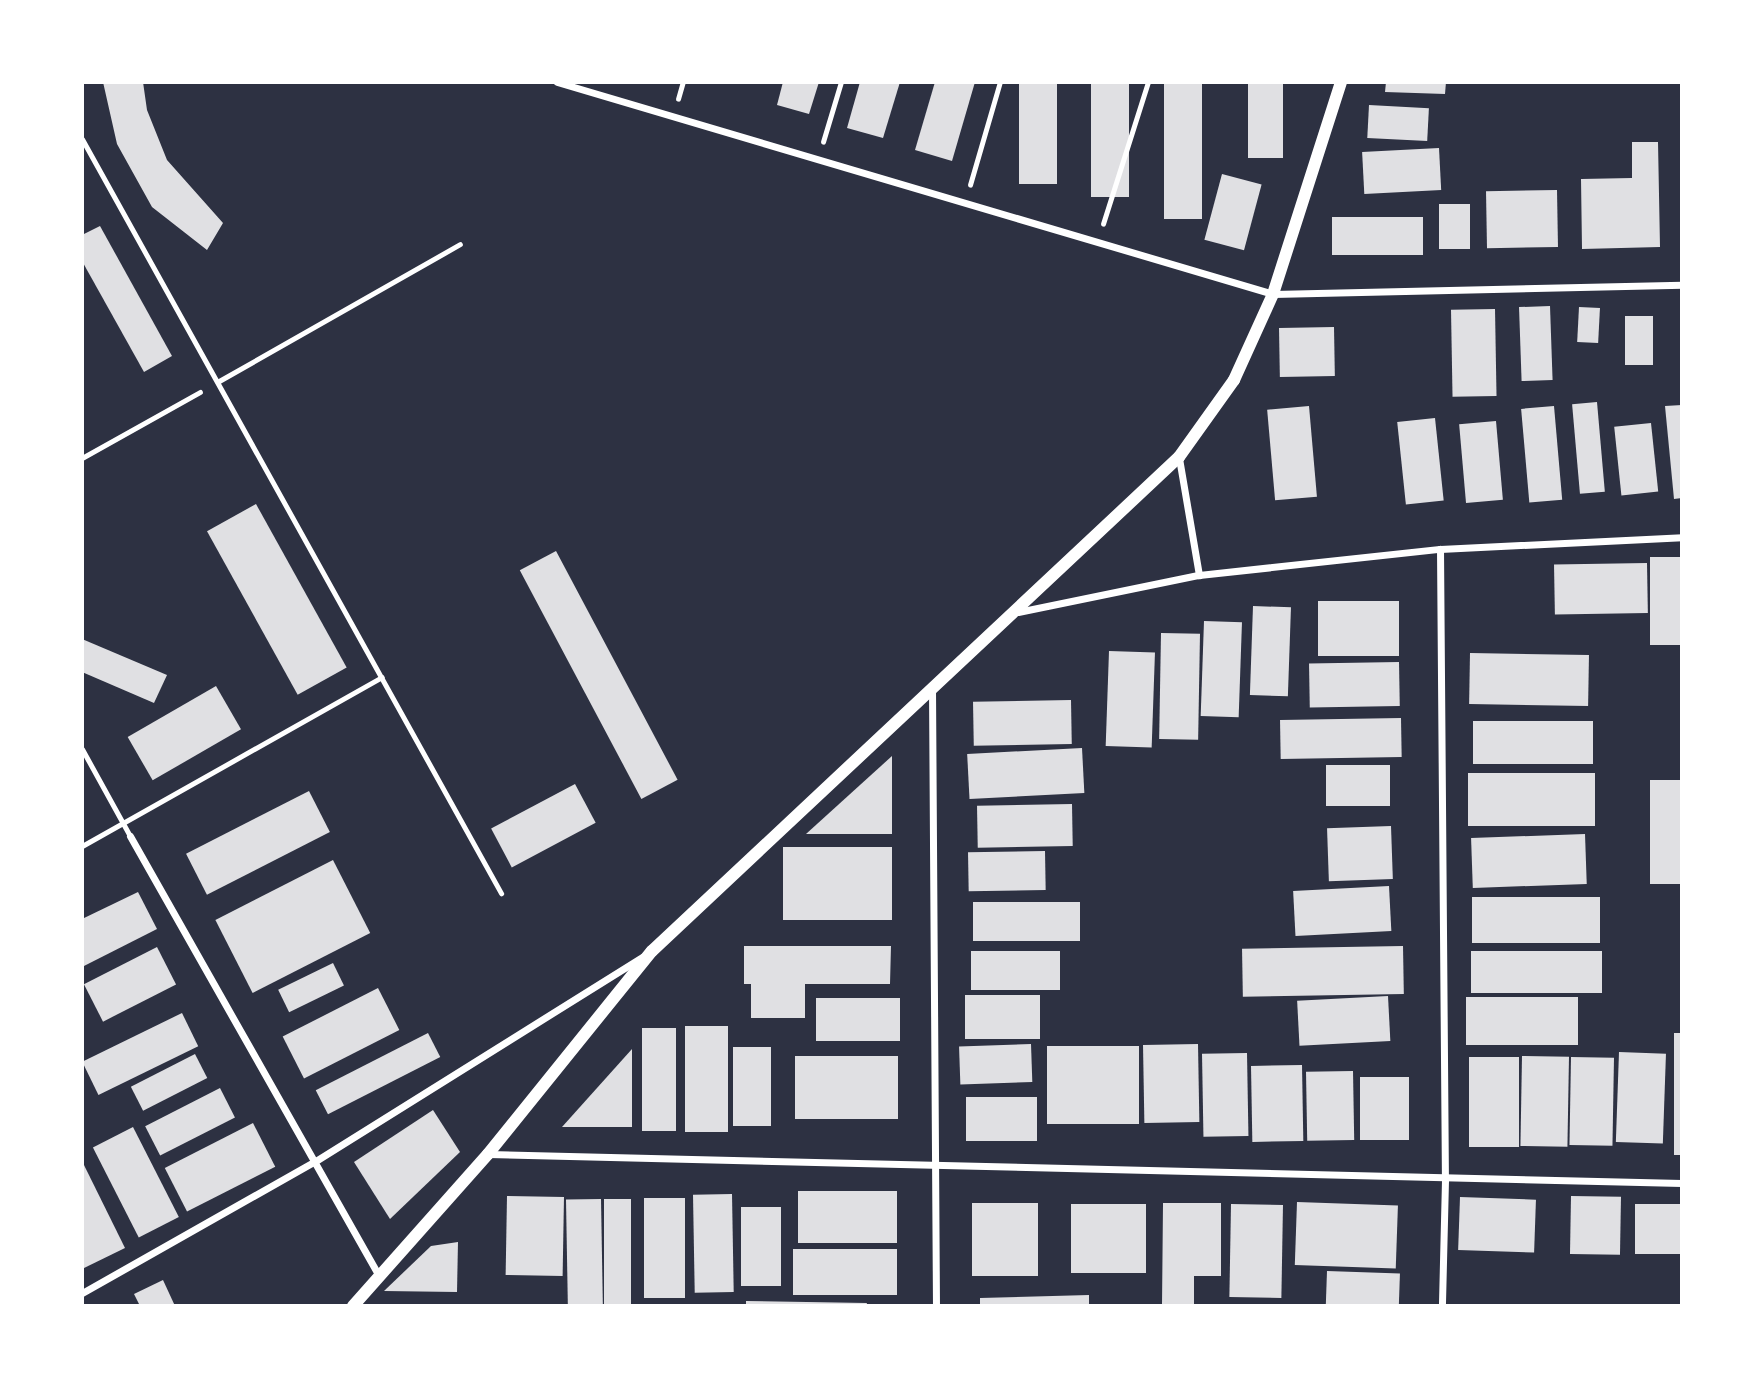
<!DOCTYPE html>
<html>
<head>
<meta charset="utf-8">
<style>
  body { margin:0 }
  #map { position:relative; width:1764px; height:1388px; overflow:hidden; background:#2d3142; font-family:Commissioner,sans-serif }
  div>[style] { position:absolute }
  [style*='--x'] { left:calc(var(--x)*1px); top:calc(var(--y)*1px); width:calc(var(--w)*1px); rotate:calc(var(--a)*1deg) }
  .building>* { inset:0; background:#e0e0e3; transform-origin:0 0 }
  .path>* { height:4.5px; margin:-2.25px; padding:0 2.25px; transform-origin:2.25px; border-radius:2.25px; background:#fff }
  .service>* { height:5px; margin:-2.5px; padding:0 2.5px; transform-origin:2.5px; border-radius:2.5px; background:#fff }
  .minor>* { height:7px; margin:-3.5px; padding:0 3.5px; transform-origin:3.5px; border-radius:3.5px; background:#fff }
  .tertiary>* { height:12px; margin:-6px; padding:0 6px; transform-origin:6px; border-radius:6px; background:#fff }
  span { translate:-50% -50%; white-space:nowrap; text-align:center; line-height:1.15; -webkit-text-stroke:5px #fff; paint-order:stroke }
  .frame { position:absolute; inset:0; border:84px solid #fff; pointer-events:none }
</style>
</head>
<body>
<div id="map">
  <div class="building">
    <i style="clip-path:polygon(103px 82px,143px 82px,147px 110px,167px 160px,223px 223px,207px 250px,152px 207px,117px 144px)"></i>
    <i style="clip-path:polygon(783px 82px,819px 82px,809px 114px,777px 105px)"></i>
    <i style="clip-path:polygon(860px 82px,900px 82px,883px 138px,847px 128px)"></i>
    <i style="clip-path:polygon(935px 82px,975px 82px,952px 161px,915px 150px)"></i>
    <i style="left:1019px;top:82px;width:38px;height:102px"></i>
    <i style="left:1091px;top:82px;width:38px;height:115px"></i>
    <i style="left:1164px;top:82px;width:38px;height:137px"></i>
    <i style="left:1248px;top:82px;width:35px;height:76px"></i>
    <i style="clip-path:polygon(1386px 82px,1446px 82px,1445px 94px,1385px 92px)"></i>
    <i style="left:1369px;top:105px;width:60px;height:33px;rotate:3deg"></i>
    <i style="clip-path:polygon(1632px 142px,1658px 142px,1660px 247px,1582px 249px,1581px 179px,1632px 178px)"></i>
    <i style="left:1439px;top:148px;width:42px;height:77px;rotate:87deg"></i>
    <i style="left:1222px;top:174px;width:41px;height:68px;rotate:15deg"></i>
    <i style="left:1557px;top:190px;width:57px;height:71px;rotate:89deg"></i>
    <i style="left:1439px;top:204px;width:31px;height:45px"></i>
    <i style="left:1423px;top:217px;width:38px;height:91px;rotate:90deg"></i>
    <i style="clip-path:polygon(100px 226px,172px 356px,144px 372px,82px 261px,82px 235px)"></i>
    <i style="left:1550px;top:306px;width:74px;height:31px;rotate:88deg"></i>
    <i style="left:1579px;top:307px;width:21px;height:35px;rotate:3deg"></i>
    <i style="left:1495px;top:309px;width:87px;height:44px;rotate:89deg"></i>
    <i style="left:1625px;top:316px;width:28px;height:49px"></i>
    <i style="left:1334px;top:327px;width:49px;height:55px;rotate:89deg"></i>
    <i style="left:1597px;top:402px;width:90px;height:25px;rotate:85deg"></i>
    <i style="clip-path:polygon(1682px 405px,1682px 498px,1674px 499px,1665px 406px)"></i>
    <i style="left:1309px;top:406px;width:91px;height:42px;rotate:85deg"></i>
    <i style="left:1554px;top:406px;width:94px;height:33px;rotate:85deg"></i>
    <i style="left:1435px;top:418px;width:83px;height:38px;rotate:84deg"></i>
    <i style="left:1496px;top:421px;width:79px;height:37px;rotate:85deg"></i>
    <i style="left:1651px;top:423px;width:69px;height:37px;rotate:84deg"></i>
    <i style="left:256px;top:504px;width:187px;height:56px;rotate:61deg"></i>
    <i style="left:556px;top:551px;width:259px;height:41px;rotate:62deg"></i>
    <i style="left:1682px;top:557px;width:88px;height:32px;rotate:90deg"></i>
    <i style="left:1647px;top:563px;width:50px;height:93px;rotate:89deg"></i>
    <i style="left:1399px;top:601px;width:55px;height:81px;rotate:90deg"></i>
    <i style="left:1253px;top:606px;width:38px;height:89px;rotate:2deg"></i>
    <i style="left:1204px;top:621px;width:38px;height:95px;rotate:2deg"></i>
    <i style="left:1161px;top:633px;width:39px;height:106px;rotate:1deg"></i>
    <i style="clip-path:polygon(82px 639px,167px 675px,154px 703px,82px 672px)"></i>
    <i style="left:1109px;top:651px;width:46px;height:95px;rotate:2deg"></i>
    <i style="left:1470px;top:653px;width:119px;height:51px;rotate:1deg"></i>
    <i style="left:1399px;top:662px;width:44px;height:90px;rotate:89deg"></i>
    <i style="left:216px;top:686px;width:50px;height:102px;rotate:60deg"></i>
    <i style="left:1071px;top:700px;width:44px;height:98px;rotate:89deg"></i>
    <i style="left:1401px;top:718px;width:39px;height:121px;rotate:89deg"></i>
    <i style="left:1473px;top:721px;width:120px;height:43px"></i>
    <i style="left:1082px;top:748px;width:45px;height:115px;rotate:87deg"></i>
    <i style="clip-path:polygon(892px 756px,892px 834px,806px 834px)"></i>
    <i style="left:1326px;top:765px;width:64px;height:41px"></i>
    <i style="left:1468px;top:773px;width:127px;height:53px"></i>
    <i style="left:1650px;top:780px;width:32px;height:104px"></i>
    <i style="left:575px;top:784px;width:44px;height:95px;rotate:62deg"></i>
    <i style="left:309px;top:791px;width:46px;height:138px;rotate:63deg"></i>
    <i style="left:1072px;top:804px;width:42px;height:95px;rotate:89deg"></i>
    <i style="left:1391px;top:826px;width:53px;height:64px;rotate:88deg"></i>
    <i style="left:1585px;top:834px;width:50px;height:114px;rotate:88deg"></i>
    <i style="left:783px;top:847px;width:109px;height:73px"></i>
    <i style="left:1045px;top:851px;width:39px;height:77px;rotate:89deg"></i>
    <i style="left:333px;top:860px;width:82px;height:132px;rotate:63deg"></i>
    <i style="left:1389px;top:886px;width:45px;height:96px;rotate:87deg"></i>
    <i style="clip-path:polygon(138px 892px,157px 929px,82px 967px,82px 919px)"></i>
    <i style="left:1600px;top:897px;width:46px;height:128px;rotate:90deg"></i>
    <i style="left:1080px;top:902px;width:39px;height:107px;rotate:90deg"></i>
    <i style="clip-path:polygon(744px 946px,891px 946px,890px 984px,805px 984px,805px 1018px,751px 1018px,751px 984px,744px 984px)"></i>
    <i style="left:1403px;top:946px;width:48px;height:161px;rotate:89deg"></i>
    <i style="left:157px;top:947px;width:42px;height:82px;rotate:63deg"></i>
    <i style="left:1060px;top:951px;width:39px;height:89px;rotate:90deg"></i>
    <i style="left:1471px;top:951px;width:131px;height:42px"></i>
    <i style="left:333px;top:963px;width:25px;height:61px;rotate:64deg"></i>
    <i style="left:378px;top:988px;width:47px;height:107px;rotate:63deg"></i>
    <i style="left:965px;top:995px;width:75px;height:44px"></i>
    <i style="left:1388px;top:996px;width:45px;height:91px;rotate:87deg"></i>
    <i style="left:1578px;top:997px;width:48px;height:112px;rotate:90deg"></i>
    <i style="left:816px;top:998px;width:84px;height:43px"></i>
    <i style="left:182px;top:1013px;width:37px;height:111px;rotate:64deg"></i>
    <i style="left:685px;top:1026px;width:43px;height:106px"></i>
    <i style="left:642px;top:1028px;width:34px;height:103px"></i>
    <i style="left:428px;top:1033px;width:27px;height:126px;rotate:63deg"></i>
    <i style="left:1674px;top:1033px;width:8px;height:122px"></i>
    <i style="left:1031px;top:1044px;width:38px;height:72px;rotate:88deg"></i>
    <i style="left:1198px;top:1044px;width:78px;height:55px;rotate:89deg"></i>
    <i style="left:1047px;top:1046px;width:92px;height:78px"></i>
    <i style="left:733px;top:1047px;width:38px;height:79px"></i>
    <i style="clip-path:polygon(632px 1049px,632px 1127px,562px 1127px)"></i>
    <i style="left:1619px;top:1052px;width:47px;height:90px;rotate:2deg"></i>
    <i style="left:1247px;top:1053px;width:83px;height:45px;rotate:89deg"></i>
    <i style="left:195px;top:1054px;width:27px;height:72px;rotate:63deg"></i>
    <i style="left:795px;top:1056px;width:103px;height:63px"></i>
    <i style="left:1522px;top:1056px;width:47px;height:90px;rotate:1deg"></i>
    <i style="left:1469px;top:1057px;width:50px;height:90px"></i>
    <i style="left:1571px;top:1057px;width:43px;height:88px;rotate:1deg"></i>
    <i style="left:1302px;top:1065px;width:76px;height:51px;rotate:89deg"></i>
    <i style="left:1353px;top:1071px;width:69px;height:47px;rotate:89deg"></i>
    <i style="left:1409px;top:1077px;width:63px;height:49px;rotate:90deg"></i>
    <i style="left:220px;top:1088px;width:33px;height:84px;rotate:63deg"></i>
    <i style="left:966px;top:1097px;width:71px;height:44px"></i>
    <i style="clip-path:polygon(433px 1110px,460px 1152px,390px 1219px,354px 1162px)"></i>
    <i style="left:253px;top:1123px;width:49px;height:99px;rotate:63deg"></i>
    <i style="left:133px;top:1127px;width:101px;height:45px;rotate:63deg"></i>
    <i style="clip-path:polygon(82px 1161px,125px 1248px,82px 1269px)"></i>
    <i style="left:897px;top:1191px;width:52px;height:99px;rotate:90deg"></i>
    <i style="left:732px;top:1194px;width:98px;height:39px;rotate:89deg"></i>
    <i style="left:507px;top:1196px;width:57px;height:79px;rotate:1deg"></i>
    <i style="left:1571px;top:1196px;width:50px;height:58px;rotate:1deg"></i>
    <i style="left:1460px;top:1197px;width:76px;height:53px;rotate:2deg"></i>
    <i style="left:644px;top:1198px;width:41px;height:100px"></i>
    <i style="left:601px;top:1199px;width:105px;height:35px;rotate:89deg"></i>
    <i style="left:604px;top:1199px;width:27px;height:107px"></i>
    <i style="left:1297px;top:1202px;width:101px;height:63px;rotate:2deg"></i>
    <i style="left:972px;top:1203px;width:66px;height:73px"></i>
    <i style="clip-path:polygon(1163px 1203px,1221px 1203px,1221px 1276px,1194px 1276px,1194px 1306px,1162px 1306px)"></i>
    <i style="left:1146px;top:1204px;width:69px;height:75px;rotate:90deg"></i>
    <i style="left:1231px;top:1204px;width:52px;height:93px;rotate:1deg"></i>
    <i style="left:1635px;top:1204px;width:47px;height:50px"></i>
    <i style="left:741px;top:1207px;width:40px;height:79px"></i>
    <i style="clip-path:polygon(458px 1242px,457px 1292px,384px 1291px,431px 1246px)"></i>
    <i style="left:897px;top:1249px;width:46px;height:104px;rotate:90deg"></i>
    <i style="left:1327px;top:1271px;width:73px;height:35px;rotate:2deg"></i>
    <i style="clip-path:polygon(163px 1280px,175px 1306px,140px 1306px,134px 1294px)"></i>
    <i style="clip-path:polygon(1089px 1295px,1089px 1306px,980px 1306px,980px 1298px)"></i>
    <i style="clip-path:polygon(746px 1301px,867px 1303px,866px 1306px,746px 1306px)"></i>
  </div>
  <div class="path">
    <i style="--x:678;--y:99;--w:18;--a:-74"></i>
    <i style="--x:823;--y:142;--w:63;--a:-73.3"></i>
    <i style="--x:970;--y:185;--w:107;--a:-73.8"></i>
    <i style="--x:1103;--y:224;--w:149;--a:-72.4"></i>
    <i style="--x:82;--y:458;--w:135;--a:-29.2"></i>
  </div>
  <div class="service">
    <i style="--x:82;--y:139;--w:863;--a:60.94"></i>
    <i style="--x:219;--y:381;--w:277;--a:-29.6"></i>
    <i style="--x:82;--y:749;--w:99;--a:61.1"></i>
    <i style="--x:82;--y:846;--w:344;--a:-29.4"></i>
  </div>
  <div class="minor">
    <i style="--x:557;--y:82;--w:747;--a:16.49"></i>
    <i style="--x:1273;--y:294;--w:409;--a:-1.3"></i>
    <i style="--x:1179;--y:458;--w:119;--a:80.3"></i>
    <i style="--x:1440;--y:549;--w:631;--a:89.55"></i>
    <i style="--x:1445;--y:1180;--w:126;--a:91.4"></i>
    <i style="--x:1018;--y:612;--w:185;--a:-11.6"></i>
    <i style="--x:1199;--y:575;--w:242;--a:-6.2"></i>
    <i style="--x:1440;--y:549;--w:242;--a:-2.8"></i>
    <i style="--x:932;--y:688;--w:618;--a:89.63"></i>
    <i style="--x:130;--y:836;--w:506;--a:60.49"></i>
    <i style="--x:488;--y:1154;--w:1194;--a:1.39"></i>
    <i style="--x:82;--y:1293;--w:266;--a:-29.5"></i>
    <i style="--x:314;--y:1162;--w:387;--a:-32"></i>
  </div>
  <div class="tertiary">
    <i style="--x:353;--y:1306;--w:203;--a:-48.4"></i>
    <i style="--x:488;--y:1154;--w:261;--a:-51.1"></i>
    <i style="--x:652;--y:951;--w:722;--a:-43.15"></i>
    <i style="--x:1179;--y:457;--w:95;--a:-54.5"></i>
    <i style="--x:1234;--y:380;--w:94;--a:-65.6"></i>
    <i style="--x:1273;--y:294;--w:223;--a:-72.2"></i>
  </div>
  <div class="frame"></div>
</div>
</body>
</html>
